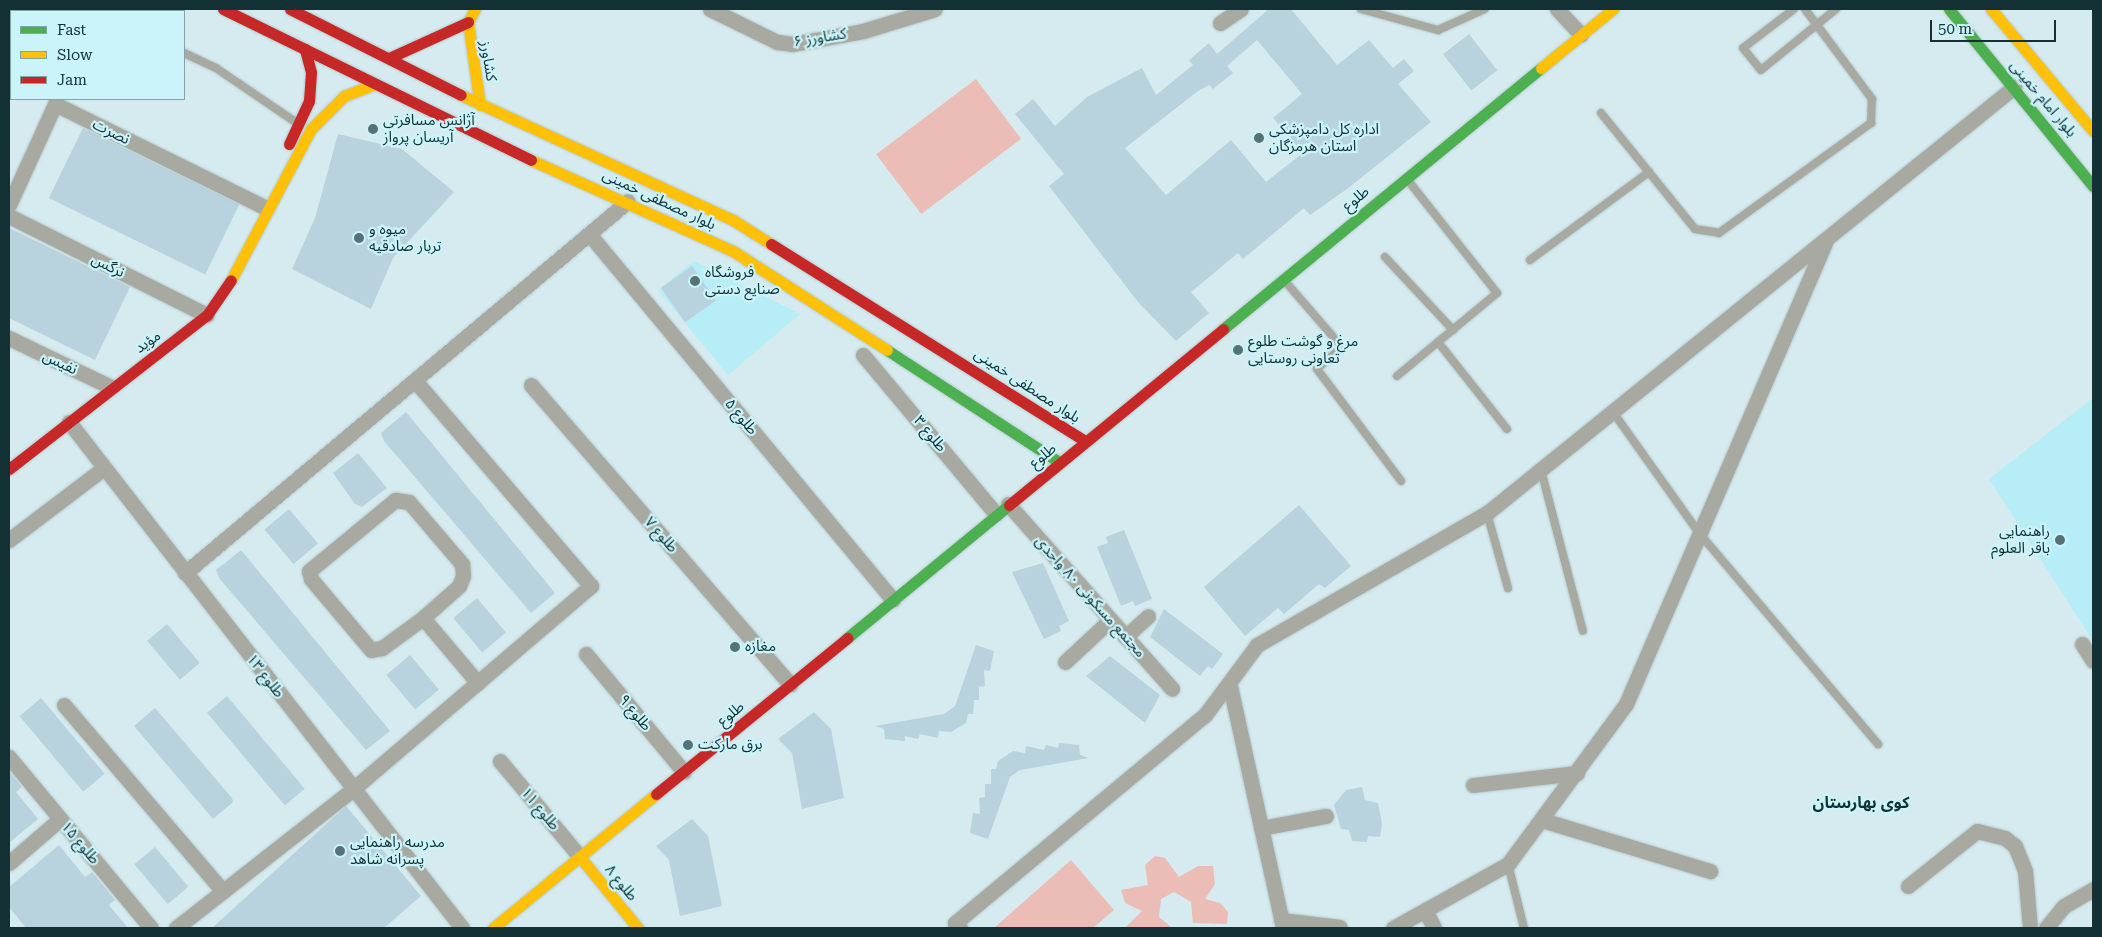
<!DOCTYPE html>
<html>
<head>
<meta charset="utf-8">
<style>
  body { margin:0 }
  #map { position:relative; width:2102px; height:937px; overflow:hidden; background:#d5ebef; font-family:"Roboto Serif","Noto Sans Arabic",serif }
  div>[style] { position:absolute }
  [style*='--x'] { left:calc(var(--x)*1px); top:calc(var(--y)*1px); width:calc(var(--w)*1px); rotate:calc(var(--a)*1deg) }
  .built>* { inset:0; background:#b6edf6 }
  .green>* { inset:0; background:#ebbdb6; transform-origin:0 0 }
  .building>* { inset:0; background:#b8d3dd; transform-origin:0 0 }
  .roads { filter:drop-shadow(0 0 1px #b5c8cb) drop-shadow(0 0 1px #b5c8cb) }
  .lane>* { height:8px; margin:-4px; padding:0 4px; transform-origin:4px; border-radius:4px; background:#a8aaa1 }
  .street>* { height:15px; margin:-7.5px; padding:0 7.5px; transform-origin:7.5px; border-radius:7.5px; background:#a8aaa1 }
  .fast>* { height:11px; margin:-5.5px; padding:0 5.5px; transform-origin:5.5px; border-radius:5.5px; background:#4caf50 }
  .slow>* { height:11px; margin:-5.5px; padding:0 5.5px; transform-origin:5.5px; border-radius:5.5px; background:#ffc107 }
  .jam>* { height:11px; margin:-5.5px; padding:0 5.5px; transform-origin:5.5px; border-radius:5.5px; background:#c62828 }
  .dots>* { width:14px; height:14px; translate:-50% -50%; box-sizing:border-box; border:2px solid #caf3fa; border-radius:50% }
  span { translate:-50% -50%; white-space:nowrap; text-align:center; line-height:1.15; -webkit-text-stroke:4.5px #caf3fa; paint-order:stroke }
  .street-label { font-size:15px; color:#133135 }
  .poi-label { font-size:15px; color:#133135 }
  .left { translate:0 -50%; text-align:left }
  .right { translate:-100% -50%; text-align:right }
  .neighbourhood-label { font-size:16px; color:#133135; font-weight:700 }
  .frame { position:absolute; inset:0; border:10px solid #133135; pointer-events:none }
  .legend { position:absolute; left:10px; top:10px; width:175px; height:90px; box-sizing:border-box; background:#caf3fa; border:1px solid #81a5ab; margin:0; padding:6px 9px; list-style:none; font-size:15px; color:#133135 }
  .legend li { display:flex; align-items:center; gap:10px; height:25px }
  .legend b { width:25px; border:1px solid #81a5ab }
  .scale { position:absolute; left:1930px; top:20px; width:126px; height:22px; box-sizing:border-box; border:2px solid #133135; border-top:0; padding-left:6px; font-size:15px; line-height:18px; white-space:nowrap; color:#133135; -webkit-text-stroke:4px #caf3fa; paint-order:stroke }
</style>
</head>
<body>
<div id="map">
  <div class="built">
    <i style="clip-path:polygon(694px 261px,800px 314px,728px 375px,658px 290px)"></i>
    <i style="clip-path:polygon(2093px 398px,2093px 641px,1989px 479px)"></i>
  </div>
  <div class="green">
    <i style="left:976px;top:79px;width:75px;height:125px;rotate:53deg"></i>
    <i style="clip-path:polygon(1155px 856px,1165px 858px,1179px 877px,1198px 866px,1213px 866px,1215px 884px,1205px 899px,1220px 903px,1228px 912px,1227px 924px,1193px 923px,1191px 902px,1174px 892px,1161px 899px,1159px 917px,1171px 927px,1184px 928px,1125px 928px,1142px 911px,1125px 903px,1121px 890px,1148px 885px,1145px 865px)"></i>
    <i style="clip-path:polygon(1071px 860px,1114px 910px,1093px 928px,994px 928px)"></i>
  </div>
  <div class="building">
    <i style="clip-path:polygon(evenodd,1269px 9px,1291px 9px,1337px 65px,1369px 40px,1393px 68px,1404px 59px,1414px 71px,1398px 84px,1431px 122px,1347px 189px,1310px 215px,1304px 208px,1243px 259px,1238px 253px,1191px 292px,1209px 313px,1176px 341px,1138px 302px,1049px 186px,1064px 174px,1015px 114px,1033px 99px,1055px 126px,1087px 97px,1142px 68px,1156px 95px,1193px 65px,1189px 60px,1209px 43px,1217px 54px,1269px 9px,1257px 40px,1302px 94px,1273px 118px,1303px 153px,1266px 182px,1231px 140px,1166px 195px,1125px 148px,1198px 91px,1209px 85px,1213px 89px,1233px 73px,1227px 66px,1257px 40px)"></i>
    <i style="left:1469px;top:34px;width:46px;height:33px;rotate:52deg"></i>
    <i style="left:83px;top:128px;width:174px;height:78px;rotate:26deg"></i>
    <i style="clip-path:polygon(338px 134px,402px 149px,454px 192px,393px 258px,371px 309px,292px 269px,315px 218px)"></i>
    <i style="clip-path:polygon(9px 228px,130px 287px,95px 360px,9px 318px)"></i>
    <i style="left:692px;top:266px;width:42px;height:38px;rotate:55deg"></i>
    <i style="clip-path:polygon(406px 412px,555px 593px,531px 613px,384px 441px,381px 433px)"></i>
    <i style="clip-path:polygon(358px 453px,387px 488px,362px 507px,355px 504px,333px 473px)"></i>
    <i style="clip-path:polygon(1299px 505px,1351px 566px,1325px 588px,1319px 584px,1284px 614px,1278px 608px,1245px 636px,1204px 587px)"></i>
    <i style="left:289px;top:509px;width:45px;height:32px;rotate:50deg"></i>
    <i style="clip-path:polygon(1124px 530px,1152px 599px,1135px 606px,1133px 601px,1121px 606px,1097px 547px,1108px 543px,1106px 537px)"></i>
    <i style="clip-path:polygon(241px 550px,390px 731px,366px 750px,219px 578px,216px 570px)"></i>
    <i style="clip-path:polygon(1043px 563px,1069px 621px,1059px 626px,1061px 631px,1044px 639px,1012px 572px)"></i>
    <i style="left:477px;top:598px;width:45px;height:31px;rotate:50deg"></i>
    <i style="clip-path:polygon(1164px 609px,1223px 654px,1212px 669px,1208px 666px,1200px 676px,1150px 637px)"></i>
    <i style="left:167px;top:624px;width:51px;height:26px;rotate:50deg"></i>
    <i style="clip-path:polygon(976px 645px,994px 651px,990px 671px,984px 670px,985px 686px,979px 687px,979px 700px,974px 700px,973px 714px,968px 714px,966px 723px,951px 732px,939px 731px,938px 738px,920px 734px,918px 739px,905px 736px,905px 741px,885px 739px,884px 729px,875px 726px,944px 714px,955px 706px)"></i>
    <i style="left:410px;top:655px;width:45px;height:31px;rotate:50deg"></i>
    <i style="clip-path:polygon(1110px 656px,1160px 695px,1145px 723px,1086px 676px)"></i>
    <i style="left:227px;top:696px;width:121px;height:26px;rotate:50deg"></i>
    <i style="left:41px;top:698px;width:99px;height:28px;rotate:50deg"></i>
    <i style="clip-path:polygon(155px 708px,232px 798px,233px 802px,213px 819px,134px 726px)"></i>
    <i style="clip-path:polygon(814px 712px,831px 729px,844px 798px,802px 809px,792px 753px,778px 739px)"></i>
    <i style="clip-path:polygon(1059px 743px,1079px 745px,1080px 755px,1089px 758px,1020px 770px,1010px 777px,988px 839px,970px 833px,973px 813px,980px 814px,979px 798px,985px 797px,985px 784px,991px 784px,991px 769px,996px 769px,998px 761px,1013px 751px,1025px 753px,1026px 746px,1044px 750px,1046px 745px,1058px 748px)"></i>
    <i style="clip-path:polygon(9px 771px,22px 787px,16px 792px,38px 819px,9px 843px)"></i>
    <i style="clip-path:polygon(1362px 787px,1365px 800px,1378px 803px,1382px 824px,1380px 837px,1368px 836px,1367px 842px,1352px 841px,1349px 830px,1341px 829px,1334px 805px,1346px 790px)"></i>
    <i style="clip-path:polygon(346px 806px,421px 896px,384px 928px,212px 928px)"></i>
    <i style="clip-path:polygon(692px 819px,708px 836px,722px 906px,680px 916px,669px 860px,656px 846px)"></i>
    <i style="clip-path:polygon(59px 845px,85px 877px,92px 872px,115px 900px,109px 905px,128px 928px,26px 928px,9px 907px,9px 887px)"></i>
    <i style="left:155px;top:847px;width:52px;height:27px;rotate:50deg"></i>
  </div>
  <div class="roads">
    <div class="lane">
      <i style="--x:1361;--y:9;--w:80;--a:15.3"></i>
      <i style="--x:1438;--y:30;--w:51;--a:-24.1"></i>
      <i style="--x:1794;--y:9;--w:64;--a:142.6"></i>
      <i style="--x:1743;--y:48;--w:28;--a:51"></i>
      <i style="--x:1761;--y:70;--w:97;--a:-39.1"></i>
      <i style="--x:184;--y:53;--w:35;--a:25"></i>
      <i style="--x:216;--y:68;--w:98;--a:34.2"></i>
      <i style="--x:1601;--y:113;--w:149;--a:51"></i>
      <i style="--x:1695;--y:229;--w:24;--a:9"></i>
      <i style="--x:1719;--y:233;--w:188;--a:-35.9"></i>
      <i style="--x:1871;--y:123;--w:24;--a:-88"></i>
      <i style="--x:1872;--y:99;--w:112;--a:-126.7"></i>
      <i style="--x:1385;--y:257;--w:100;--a:47"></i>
      <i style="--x:1530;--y:260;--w:148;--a:-36.5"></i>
      <i style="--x:1284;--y:280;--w:89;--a:49.1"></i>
      <i style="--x:1342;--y:347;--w:33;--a:139"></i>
      <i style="--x:1317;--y:369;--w:140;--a:53.1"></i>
      <i style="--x:1438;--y:342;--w:111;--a:51.6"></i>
      <i style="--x:1397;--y:376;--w:130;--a:-39.7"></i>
      <i style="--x:1497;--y:293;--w:145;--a:-128.3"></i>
      <i style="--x:1613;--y:412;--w:148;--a:54.6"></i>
      <i style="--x:1699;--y:533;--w:277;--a:49.7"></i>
      <i style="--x:1541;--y:470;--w:166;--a:75.4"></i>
      <i style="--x:1487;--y:513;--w:78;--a:74.4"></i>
      <i style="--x:1508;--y:864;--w:66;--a:76"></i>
    </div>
    <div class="street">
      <i style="--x:710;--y:9;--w:75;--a:26.2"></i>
      <i style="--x:777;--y:42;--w:16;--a:7"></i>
      <i style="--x:793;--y:44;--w:71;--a:-10.5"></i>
      <i style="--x:863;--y:31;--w:75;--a:-17"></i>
      <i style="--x:1557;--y:9;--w:35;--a:47"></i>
      <i style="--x:1220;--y:23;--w:25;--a:-34"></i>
      <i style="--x:9;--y:205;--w:111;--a:-65.5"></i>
      <i style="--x:55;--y:104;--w:235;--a:26.2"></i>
      <i style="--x:9;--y:216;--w:221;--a:26.6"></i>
      <i style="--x:590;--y:235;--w:474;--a:50.3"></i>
      <i style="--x:9;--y:338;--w:113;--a:25.7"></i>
      <i style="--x:863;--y:355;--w:207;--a:50.1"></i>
      <i style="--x:531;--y:385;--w:396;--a:49.1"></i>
      <i style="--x:69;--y:422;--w:641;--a:52.16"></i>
      <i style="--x:395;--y:500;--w:14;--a:8"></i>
      <i style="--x:409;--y:502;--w:82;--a:49.5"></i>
      <i style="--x:462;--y:564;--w:12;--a:85"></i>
      <i style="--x:463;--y:576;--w:11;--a:112"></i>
      <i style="--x:459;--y:586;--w:48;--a:138.4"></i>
      <i style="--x:423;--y:618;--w:51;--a:143.8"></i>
      <i style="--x:382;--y:648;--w:11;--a:170"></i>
      <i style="--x:371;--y:650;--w:93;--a:-130.2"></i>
      <i style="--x:311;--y:579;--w:8;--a:-104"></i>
      <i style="--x:309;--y:571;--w:112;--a:-39.5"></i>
      <i style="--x:1008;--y:504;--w:247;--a:48.4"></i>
      <i style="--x:9;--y:540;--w:119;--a:-37.2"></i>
      <i style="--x:185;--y:573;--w:578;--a:-40.02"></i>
      <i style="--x:423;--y:618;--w:85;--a:49.8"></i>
      <i style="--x:1125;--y:637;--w:31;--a:-42"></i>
      <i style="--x:2082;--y:644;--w:20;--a:57"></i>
      <i style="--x:586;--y:654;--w:153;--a:50.3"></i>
      <i style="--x:1065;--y:662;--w:62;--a:-43"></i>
      <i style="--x:1230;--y:686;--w:248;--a:77.6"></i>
      <i style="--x:64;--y:705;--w:245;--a:49.5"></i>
      <i style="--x:9;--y:757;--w:222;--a:50.3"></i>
      <i style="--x:500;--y:761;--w:125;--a:50.2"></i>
      <i style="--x:1473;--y:785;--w:105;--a:-6.6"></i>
      <i style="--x:1542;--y:820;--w:176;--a:16.9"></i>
      <i style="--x:1261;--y:828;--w:66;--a:-10.5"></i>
      <i style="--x:9;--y:863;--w:67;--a:-40.8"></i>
      <i style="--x:1908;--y:886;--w:88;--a:-38.6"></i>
      <i style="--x:1977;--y:831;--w:29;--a:14"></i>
      <i style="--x:2005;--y:838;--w:13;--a:39"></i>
      <i style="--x:2015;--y:846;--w:27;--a:68"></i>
      <i style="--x:2025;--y:871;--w:57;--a:85"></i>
      <i style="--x:1425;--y:910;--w:20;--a:63"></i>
      <i style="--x:1281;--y:920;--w:59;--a:6.8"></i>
      <i style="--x:176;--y:928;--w:225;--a:-38.1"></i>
      <i style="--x:353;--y:789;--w:313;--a:-40.5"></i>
      <i style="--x:591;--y:586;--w:270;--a:-130.6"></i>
      <i style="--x:960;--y:928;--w:7;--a:-135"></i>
      <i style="--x:955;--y:923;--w:325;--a:-39.8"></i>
      <i style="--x:1205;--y:715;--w:87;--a:-53.4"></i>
      <i style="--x:1257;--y:645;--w:265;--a:-29.9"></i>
      <i style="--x:1487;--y:513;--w:678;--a:-38.95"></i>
      <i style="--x:1393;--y:928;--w:132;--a:-29.1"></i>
      <i style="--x:1508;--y:864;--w:199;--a:-53.6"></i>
      <i style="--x:1626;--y:704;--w:502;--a:-66.65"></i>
      <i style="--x:2046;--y:928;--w:28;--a:-51"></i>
      <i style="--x:2064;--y:906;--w:34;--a:-30"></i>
    </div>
    <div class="fast">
      <i style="--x:18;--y:9;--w:3;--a:45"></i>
      <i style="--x:1949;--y:9;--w:228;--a:50.9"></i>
      <i style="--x:47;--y:11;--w:5;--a:-22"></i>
      <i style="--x:1223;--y:329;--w:411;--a:-39.4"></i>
      <i style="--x:887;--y:350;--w:205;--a:33.1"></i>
      <i style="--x:847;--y:638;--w:210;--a:-39.4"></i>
    </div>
    <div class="slow">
      <i style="--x:475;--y:9;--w:15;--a:118"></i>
      <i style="--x:468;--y:22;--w:84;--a:81.8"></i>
      <i style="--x:1991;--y:9;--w:159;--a:50.1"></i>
      <i style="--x:1541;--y:68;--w:93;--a:-39.3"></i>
      <i style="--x:461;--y:95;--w:299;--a:24.7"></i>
      <i style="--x:733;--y:220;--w:45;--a:32.3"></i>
      <i style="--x:531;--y:160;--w:222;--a:24.3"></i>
      <i style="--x:733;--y:251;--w:183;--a:32.7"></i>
      <i style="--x:231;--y:280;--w:171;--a:-62.1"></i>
      <i style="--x:311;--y:129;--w:47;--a:-45"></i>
      <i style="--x:344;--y:96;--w:33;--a:-21"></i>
      <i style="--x:580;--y:857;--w:92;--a:50.8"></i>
      <i style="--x:493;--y:928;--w:211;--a:-39.4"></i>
    </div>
    <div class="jam">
      <i style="--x:223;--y:9;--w:343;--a:26.1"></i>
      <i style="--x:290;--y:9;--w:191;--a:26.7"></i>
      <i style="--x:9;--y:44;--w:4;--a:-56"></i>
      <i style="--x:389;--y:58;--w:87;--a:-24.5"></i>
      <i style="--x:289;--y:144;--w:47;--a:-65.1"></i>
      <i style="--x:309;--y:101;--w:29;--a:-86"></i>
      <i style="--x:311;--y:72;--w:24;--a:-105"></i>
      <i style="--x:771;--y:244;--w:371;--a:32.1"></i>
      <i style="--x:9;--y:469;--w:251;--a:-37.9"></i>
      <i style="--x:207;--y:315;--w:42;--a:-55.6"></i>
      <i style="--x:1009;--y:505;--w:277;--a:-39.4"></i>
      <i style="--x:656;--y:794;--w:247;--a:-39.2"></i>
    </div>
  </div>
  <div class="dots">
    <i style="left:373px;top:129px;background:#577276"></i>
    <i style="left:1259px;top:138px;background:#577276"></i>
    <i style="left:359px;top:238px;background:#577276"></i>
    <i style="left:695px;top:281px;background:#577276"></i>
    <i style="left:1238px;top:350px;background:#577276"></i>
    <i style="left:2060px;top:540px;background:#577276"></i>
    <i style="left:735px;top:647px;background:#577276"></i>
    <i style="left:688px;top:745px;background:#577276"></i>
    <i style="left:340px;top:851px;background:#577276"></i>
  </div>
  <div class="street-label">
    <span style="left:820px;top:38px;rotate:-9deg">کشاورز ۶</span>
    <span style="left:488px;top:61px;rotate:81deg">کشاورز</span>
    <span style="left:2043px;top:99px;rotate:50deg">بلوار امام خمینی</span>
    <span style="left:111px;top:132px;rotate:26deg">نصرت</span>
    <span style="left:1356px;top:199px;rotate:-39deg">طلوع</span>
    <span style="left:659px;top:200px;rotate:25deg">بلوار مصطفی خمینی</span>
    <span style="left:108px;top:266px;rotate:26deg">نرگس</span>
    <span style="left:148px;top:342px;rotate:-35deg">مؤید</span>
    <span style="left:60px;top:363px;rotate:25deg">نفیس</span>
    <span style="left:1027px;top:386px;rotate:33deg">بلوار مصطفی خمینی</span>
    <span style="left:741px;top:417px;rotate:50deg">طلوع ۵</span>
    <span style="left:930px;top:434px;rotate:50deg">طلوع ۳</span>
    <span style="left:1043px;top:456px;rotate:-39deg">طلوع</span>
    <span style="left:661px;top:535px;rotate:49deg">طلوع ۷</span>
    <span style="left:1090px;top:597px;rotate:48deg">مجتمع مسکونی ۸۰ واحدی</span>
    <span style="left:265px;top:676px;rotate:52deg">طلوع ۱۳</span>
    <span style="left:635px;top:713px;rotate:50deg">طلوع ۹</span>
    <span style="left:731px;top:714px;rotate:-39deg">طلوع</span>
    <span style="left:540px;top:809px;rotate:50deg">طلوع ۱۱</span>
    <span style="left:80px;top:843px;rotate:50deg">طلوع ۱۵</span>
    <span style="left:621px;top:883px;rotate:51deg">طلوع ۸</span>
  </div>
  <div class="poi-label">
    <span class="left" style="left:383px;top:129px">آژانس مسافرتی<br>آریسان پرواز</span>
    <span class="left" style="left:1269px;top:138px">اداره کل دامپزشکی<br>استان هرمزگان</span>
    <span class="left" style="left:369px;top:238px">میوه و<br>تربار صادقیه</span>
    <span class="left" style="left:705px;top:281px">فروشگاه<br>صنایع دستی</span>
    <span class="left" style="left:1248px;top:350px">مرغ و گوشت طلوع<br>تعاونی روستایی</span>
    <span class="right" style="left:2050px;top:540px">راهنمایی<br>باقر العلوم</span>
    <span class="left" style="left:745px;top:647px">مغازه</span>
    <span class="left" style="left:698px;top:745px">برق مارکت</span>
    <span class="left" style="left:350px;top:851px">مدرسه راهنمایی<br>پسرانه شاهد</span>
  </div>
  <div class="neighbourhood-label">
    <span style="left:1861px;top:803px">کوی بهارستان</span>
  </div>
  <div class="frame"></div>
  <ul class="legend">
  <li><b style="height:6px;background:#4caf50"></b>Fast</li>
  <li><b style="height:6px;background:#ffc107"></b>Slow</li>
  <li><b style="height:6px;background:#c62828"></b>Jam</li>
  </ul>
  <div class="scale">50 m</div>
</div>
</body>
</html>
